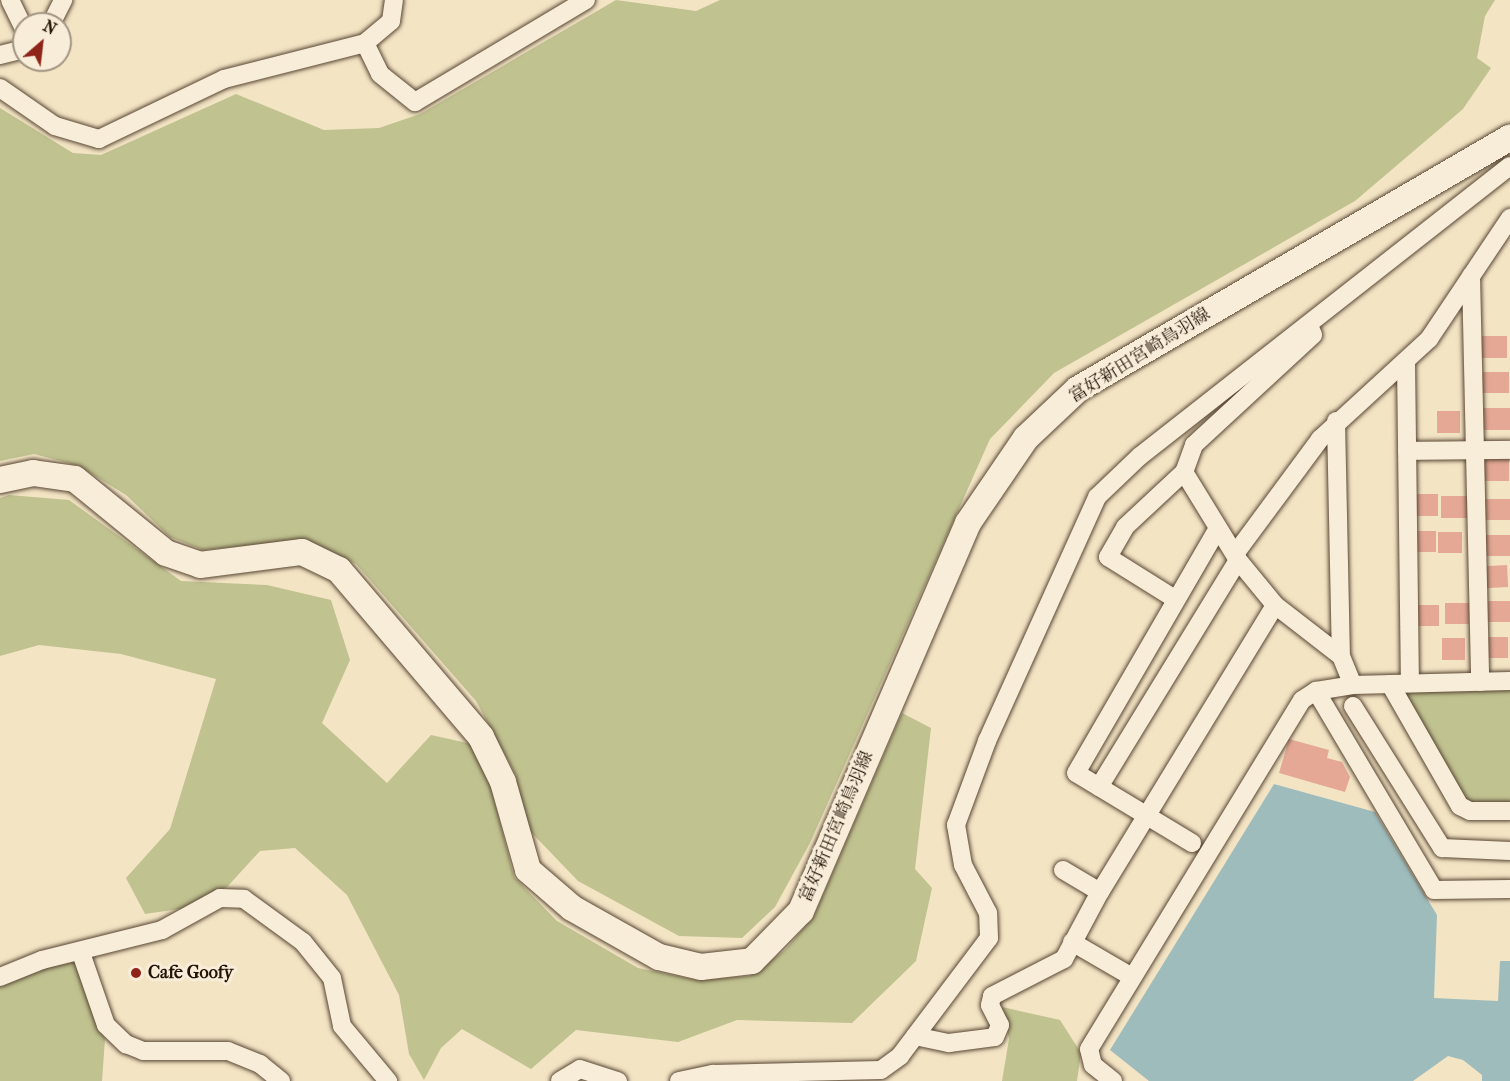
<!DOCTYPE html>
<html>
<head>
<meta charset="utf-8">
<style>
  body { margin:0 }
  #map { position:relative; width:1510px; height:1081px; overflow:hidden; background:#f3e4c4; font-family:"IM FELL French Canon","Noto Serif JP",serif }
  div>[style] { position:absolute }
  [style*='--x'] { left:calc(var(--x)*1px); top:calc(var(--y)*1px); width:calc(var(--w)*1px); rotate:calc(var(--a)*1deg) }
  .green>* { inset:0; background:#c0c290 }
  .water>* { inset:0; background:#9fbcbd }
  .building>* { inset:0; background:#e4a895; transform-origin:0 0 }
  .roads { filter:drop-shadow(0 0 2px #584633) drop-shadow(0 0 2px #584633) }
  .street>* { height:18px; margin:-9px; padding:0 9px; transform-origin:9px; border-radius:9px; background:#f7edd9 }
  .secondary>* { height:26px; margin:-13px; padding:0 13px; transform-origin:13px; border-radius:13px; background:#f7edd9 }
  .dots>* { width:16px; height:16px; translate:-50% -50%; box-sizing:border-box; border:3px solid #f7edd9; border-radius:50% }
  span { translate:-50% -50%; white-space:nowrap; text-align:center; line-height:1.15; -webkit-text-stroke:6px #f7edd9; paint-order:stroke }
  .street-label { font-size:18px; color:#241203 }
  .poi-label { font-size:18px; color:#241203; font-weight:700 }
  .left { translate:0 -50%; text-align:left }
  .north { position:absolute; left:12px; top:12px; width:60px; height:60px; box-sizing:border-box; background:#f7edd9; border:2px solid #a39583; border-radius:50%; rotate:28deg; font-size:16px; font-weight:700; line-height:24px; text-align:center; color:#241203 }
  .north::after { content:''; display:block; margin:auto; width:21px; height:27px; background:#8f2418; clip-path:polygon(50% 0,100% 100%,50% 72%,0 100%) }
</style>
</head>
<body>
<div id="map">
  <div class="green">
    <i style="clip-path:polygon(616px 0,696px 11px,720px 0,1495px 0,1485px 16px,1477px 58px,1491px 68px,1463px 109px,1355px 201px,1054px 373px,990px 439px,810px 843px,775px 907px,742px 938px,679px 936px,578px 881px,529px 830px,515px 773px,476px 701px,356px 564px,305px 540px,203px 550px,170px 537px,126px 495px,79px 466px,34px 454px,0 461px,0 108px,73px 153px,101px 155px,236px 94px,324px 130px,379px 128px,420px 114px)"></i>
    <i style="clip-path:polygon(9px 495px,69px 500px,181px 581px,267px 585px,331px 600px,350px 660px,322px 723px,387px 783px,431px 735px,472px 744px,491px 787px,514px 877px,557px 921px,638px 968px,696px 980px,750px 976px,785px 950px,814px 916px,902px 713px,931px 728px,915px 869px,932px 888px,916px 961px,852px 1023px,737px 1020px,678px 1042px,576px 1030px,531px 1069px,462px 1029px,441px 1048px,424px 1080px,409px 1054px,399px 995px,347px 895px,295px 848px,260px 851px,227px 887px,186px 908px,145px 914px,126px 878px,170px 829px,216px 679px,121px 654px,39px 645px,0 656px,0 498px)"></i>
    <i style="clip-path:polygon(1510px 689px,1510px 806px,1464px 802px,1401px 691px)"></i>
    <i style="clip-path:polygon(73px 955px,105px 1039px,102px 1081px,0 1081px,0 977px)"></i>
    <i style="clip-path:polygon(1002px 1007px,1060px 1020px,1081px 1053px,1077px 1081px,1002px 1081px,1009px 1039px)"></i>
  </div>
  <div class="water">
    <i style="clip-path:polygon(1274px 784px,1375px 812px,1437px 915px,1434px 998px,1498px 1001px,1500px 961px,1510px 961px,1510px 1081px,1482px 1081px,1482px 1075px,1463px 1060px,1448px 1056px,1413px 1081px,1149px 1081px,1110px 1050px)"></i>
  </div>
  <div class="building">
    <i style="left:1479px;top:336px;width:28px;height:22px"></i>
    <i style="left:1480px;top:372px;width:29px;height:21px"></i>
    <i style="left:1510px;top:408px;width:22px;height:28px;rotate:90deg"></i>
    <i style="left:1437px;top:411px;width:23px;height:22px"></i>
    <i style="left:1481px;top:459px;width:28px;height:22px"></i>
    <i style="left:1438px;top:494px;width:22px;height:28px;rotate:90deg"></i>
    <i style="left:1441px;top:496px;width:28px;height:22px"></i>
    <i style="left:1482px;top:499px;width:28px;height:21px"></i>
    <i style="left:1412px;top:531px;width:24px;height:21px"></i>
    <i style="left:1438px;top:532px;width:24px;height:21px"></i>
    <i style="left:1482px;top:535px;width:28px;height:21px"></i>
    <i style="left:1507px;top:565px;width:22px;height:28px;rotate:87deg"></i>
    <i style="left:1482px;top:601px;width:28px;height:21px"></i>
    <i style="left:1445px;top:603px;width:24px;height:21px"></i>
    <i style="left:1415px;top:605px;width:24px;height:21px"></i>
    <i style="left:1480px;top:637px;width:28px;height:21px"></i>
    <i style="left:1442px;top:638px;width:23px;height:22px"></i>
    <i style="clip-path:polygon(1289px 739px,1329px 750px,1327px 758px,1342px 762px,1350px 777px,1345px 792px,1279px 773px)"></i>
  </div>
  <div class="roads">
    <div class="street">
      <i style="--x:10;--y:0;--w:32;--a:64"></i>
      <i style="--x:51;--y:24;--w:27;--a:-63"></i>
      <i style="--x:365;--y:43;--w:34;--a:64"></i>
      <i style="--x:380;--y:74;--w:45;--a:38.7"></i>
      <i style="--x:415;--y:102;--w:199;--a:-30.8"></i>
      <i style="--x:0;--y:55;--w:25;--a:-14"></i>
      <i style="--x:0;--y:88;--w:67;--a:34.6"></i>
      <i style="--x:55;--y:126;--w:46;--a:16.5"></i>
      <i style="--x:99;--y:139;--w:139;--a:-25.6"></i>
      <i style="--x:224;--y:79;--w:146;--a:-14.3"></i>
      <i style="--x:365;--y:43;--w:34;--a:-40"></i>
      <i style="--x:391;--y:21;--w:21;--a:-82"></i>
      <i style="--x:1471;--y:276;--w:406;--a:88.7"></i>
      <i style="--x:1311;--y:330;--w:5;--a:68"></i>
      <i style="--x:1313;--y:335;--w:162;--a:137.3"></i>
      <i style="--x:1194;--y:445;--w:29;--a:110"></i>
      <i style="--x:1184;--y:472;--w:103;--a:58.5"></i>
      <i style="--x:1238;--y:560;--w:58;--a:50.6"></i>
      <i style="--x:1275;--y:605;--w:83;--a:37.7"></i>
      <i style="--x:1341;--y:656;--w:31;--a:68"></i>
      <i style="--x:1406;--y:361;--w:322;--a:89.3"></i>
      <i style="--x:1336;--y:421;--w:235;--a:88.8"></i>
      <i style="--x:1407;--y:451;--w:103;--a:-0.6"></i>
      <i style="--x:1235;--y:554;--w:143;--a:-53.5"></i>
      <i style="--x:1320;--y:439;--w:148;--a:-42.5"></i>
      <i style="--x:1429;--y:339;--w:146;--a:-56.2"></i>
      <i style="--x:1175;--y:599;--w:79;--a:-147.9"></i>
      <i style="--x:1108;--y:557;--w:34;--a:-60"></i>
      <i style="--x:1125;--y:527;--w:81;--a:-43"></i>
      <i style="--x:1390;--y:684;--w:141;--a:60.2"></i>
      <i style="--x:1460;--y:806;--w:11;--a:27"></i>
      <i style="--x:1470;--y:811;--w:40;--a:0"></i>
      <i style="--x:1316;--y:691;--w:231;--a:59.3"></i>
      <i style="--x:1434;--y:890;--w:76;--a:-0.8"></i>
      <i style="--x:1353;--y:706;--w:168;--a:57.9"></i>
      <i style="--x:1442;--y:848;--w:68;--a:2.5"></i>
      <i style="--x:1099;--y:787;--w:266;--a:-58.5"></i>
      <i style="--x:1192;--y:843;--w:135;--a:-148.9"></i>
      <i style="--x:1076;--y:773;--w:283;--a:-59.9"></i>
      <i style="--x:1063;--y:870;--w:43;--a:30.7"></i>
      <i style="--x:1100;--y:892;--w:336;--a:-58.6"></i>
      <i style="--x:1072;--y:942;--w:69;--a:30.3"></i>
      <i style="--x:81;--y:953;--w:76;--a:70.9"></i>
      <i style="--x:106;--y:1025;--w:28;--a:44"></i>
      <i style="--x:126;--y:1044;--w:18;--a:22"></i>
      <i style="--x:143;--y:1051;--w:85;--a:0"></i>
      <i style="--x:228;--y:1051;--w:35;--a:22"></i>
      <i style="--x:260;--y:1064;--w:27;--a:39"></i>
      <i style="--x:0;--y:977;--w:45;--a:-22"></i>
      <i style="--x:42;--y:960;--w:124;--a:-14"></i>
      <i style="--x:162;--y:930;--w:66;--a:-28.9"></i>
      <i style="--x:220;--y:898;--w:24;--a:2"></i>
      <i style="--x:244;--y:899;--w:73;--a:36.1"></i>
      <i style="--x:303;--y:942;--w:46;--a:51.1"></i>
      <i style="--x:332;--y:978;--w:49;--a:78.2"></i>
      <i style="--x:342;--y:1026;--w:72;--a:50.1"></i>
      <i style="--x:915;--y:1036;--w:35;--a:12"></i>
      <i style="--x:949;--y:1043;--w:46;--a:-7.4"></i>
      <i style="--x:995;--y:1037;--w:13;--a:-67"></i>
      <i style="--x:1000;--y:1025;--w:22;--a:-117"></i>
      <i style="--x:990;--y:1005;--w:9;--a:-77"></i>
      <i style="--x:992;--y:996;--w:81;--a:-27.2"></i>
      <i style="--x:1064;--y:959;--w:76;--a:-61.8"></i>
      <i style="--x:560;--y:1081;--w:23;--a:-31"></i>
      <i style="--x:580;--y:1069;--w:40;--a:18"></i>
      <i style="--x:679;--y:1081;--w:35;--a:-12"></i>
      <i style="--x:713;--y:1074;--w:168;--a:-1.4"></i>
      <i style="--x:881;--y:1070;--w:24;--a:-36"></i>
      <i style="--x:900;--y:1056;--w:148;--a:-53"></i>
      <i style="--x:989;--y:938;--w:25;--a:-92"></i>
      <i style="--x:988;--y:913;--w:54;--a:-117.5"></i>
      <i style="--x:963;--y:865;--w:41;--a:-99.9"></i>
      <i style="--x:956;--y:825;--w:90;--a:-69.7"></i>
      <i style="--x:987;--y:741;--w:268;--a:-65.7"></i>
      <i style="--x:1097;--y:497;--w:59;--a:-43.6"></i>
      <i style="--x:1140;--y:456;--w:470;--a:-38.1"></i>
      <i style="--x:1113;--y:1081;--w:26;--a:-141"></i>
      <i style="--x:1093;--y:1065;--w:16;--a:-104"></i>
      <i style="--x:1089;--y:1049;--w:409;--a:-58.6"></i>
      <i style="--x:1302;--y:700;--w:17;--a:-33"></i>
      <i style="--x:1316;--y:691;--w:37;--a:-9"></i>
      <i style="--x:1353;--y:685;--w:157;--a:-1.5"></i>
    </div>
    <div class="secondary">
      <i style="--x:0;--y:480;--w:34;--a:-12"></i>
      <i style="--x:33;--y:473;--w:42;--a:8.1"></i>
      <i style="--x:75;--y:479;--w:117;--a:39.1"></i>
      <i style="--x:166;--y:553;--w:36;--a:19"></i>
      <i style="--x:200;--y:565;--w:103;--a:-7.3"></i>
      <i style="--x:302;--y:552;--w:41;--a:25.9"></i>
      <i style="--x:339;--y:570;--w:219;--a:49.6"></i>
      <i style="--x:481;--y:737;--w:50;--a:63.9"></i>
      <i style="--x:503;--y:782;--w:91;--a:74.1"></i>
      <i style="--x:528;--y:870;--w:58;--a:40.8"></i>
      <i style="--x:572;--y:908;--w:100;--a:29.4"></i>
      <i style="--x:659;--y:957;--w:43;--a:13.4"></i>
      <i style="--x:701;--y:967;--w:51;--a:-6.7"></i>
      <i style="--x:752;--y:961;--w:70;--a:-45.6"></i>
      <i style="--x:801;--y:911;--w:422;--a:-66.7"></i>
      <i style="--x:968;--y:523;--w:103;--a:-55.7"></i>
      <i style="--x:1026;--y:438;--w:71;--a:-43.3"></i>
      <i style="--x:1078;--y:389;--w:500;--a:-30.2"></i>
    </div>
  </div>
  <div class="dots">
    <i style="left:136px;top:973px;background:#8f2418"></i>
  </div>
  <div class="street-label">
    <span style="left:1140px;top:356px;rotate:-32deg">富好新田宮崎鳥羽線</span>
    <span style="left:837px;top:827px;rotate:-67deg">富好新田宮崎鳥羽線</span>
  </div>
  <div class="poi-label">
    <span class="left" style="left:148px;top:973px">Cafe Goofy</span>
  </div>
  <div class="north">N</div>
</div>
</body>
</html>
